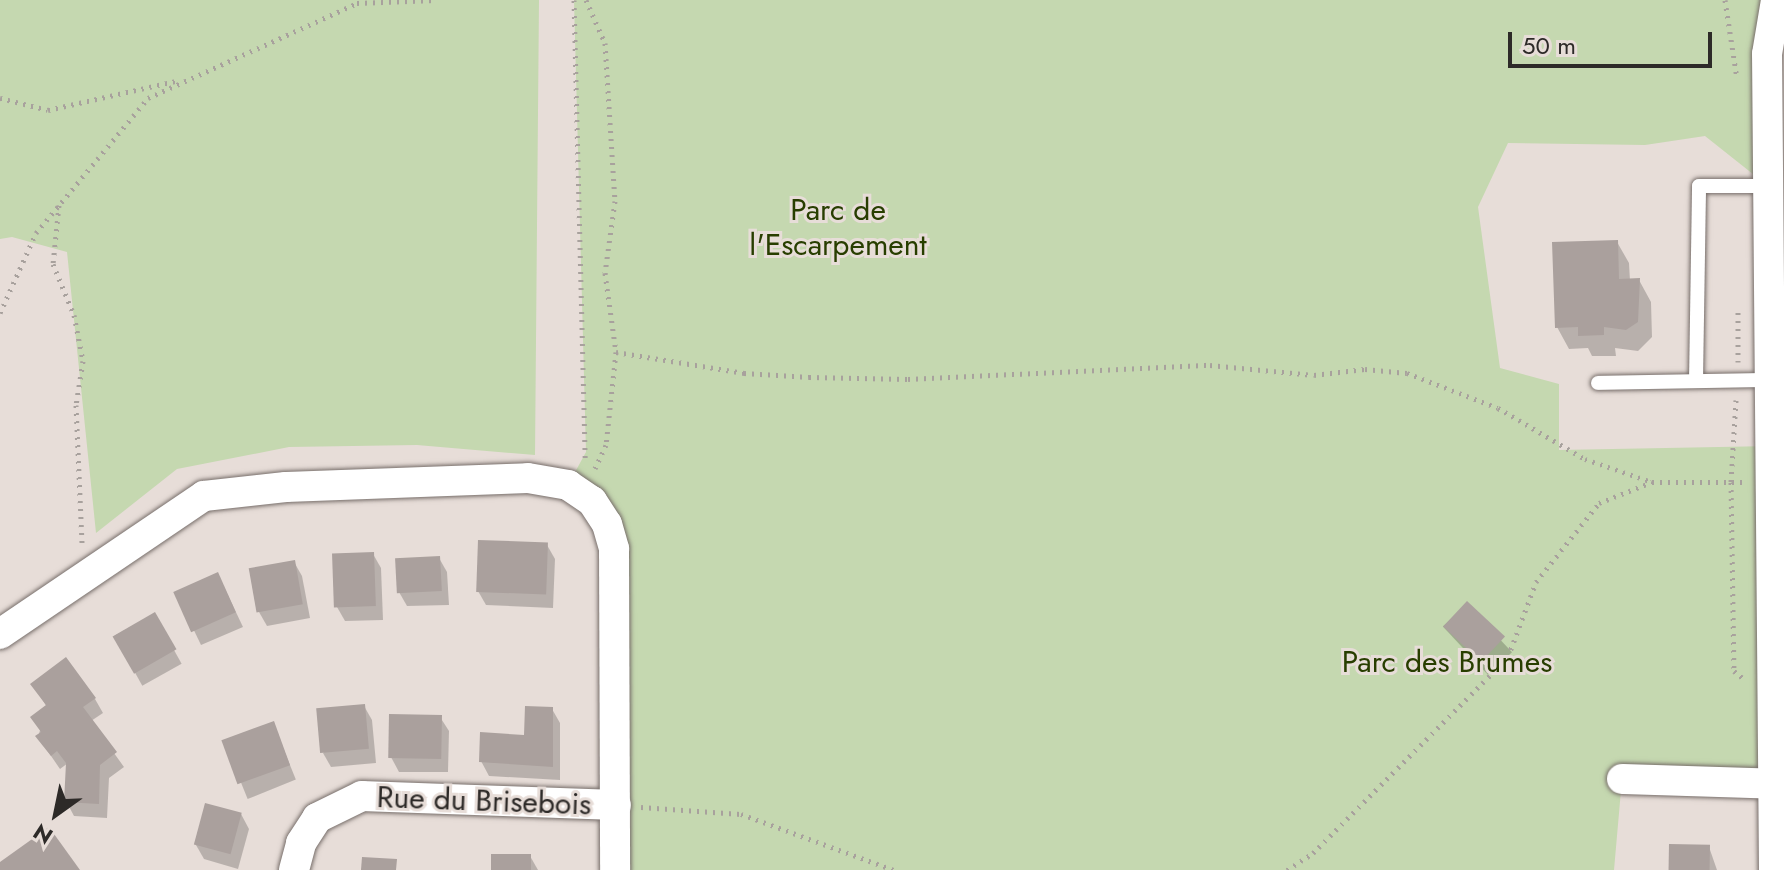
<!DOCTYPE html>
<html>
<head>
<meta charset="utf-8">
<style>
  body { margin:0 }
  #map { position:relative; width:1784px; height:870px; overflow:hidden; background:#e7ddd8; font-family:Jost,sans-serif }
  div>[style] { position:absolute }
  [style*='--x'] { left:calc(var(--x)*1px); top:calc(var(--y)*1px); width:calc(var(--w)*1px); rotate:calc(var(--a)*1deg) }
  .green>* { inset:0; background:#c5d8b0 }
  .shadow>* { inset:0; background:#0003; transform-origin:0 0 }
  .building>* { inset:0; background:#aaa09d; transform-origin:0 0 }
  .path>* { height:5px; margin-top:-2.5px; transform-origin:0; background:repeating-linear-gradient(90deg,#a8a19d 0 2px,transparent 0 8px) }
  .roads { filter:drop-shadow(0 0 2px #776e6a) drop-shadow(0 0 2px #776e6a) }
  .lane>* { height:14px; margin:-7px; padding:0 7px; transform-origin:7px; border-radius:7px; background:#fff }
  .street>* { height:30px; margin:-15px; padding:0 15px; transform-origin:15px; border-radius:15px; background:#fff }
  span { translate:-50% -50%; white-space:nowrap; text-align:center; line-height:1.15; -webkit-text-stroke:6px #e7ddd8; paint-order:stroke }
  .park-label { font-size:30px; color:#283e00 }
  .street-label { font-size:30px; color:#2d2a28 }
  .north { position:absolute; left:16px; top:774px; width:80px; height:80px; -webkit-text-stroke:6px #e7ddd8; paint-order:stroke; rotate:213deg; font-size:22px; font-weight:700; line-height:32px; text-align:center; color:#2d2a28 }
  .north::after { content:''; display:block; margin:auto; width:28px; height:36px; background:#2d2a28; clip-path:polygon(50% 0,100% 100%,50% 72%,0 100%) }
  .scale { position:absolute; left:1508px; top:32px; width:204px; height:36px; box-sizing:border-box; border:4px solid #2d2a28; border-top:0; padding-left:10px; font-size:24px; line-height:28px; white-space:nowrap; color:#2d2a28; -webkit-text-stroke:6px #e7ddd8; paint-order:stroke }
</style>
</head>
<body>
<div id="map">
  <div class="green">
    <i style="clip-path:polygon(0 0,539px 0,535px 455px,417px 445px,289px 447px,177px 469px,96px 533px,67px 252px,12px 237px,0 239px)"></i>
    <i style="clip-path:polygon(574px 0,1776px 0,1768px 186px,1705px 136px,1645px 145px,1508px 143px,1478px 207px,1500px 368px,1559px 384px,1559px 450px,1772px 446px,1776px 784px,1622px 779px,1614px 870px,615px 870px,614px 549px,568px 485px,586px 452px)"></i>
  </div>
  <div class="shadow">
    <i style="clip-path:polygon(1617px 242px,1629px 263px,1630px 281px,1639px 280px,1651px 302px,1652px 337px,1638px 351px,1615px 348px,1616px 356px,1592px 356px,1588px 348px,1569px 349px,1557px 327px)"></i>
    <i style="clip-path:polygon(547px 545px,555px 559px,553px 608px,486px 605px,478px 591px)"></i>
    <i style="clip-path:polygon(373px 554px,381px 568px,383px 620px,345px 621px,337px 607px)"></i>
    <i style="clip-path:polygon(439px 558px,447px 572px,449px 605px,407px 606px,399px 592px)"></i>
    <i style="clip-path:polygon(294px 562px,302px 576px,310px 618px,267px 626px,259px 612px)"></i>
    <i style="clip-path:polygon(225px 589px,243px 627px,201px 645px,176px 593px)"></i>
    <i style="left:1467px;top:604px;width:66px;height:33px;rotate:47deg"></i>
    <i style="left:154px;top:614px;width:57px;height:45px;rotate:61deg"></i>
    <i style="clip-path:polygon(33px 685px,95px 699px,103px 713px,91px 721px,124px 767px,109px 778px,107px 818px,74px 816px,66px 801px,68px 763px,60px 769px,38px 737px,47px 707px)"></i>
    <i style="clip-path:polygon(364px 706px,372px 720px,376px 763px,331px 767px,323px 753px)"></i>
    <i style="clip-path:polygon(552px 709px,560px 723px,560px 780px,489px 776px,481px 761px,526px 737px)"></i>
    <i style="clip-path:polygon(440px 717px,449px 731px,448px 772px,399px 772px,391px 757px)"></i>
    <i style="left:273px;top:723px;width:61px;height:52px;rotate:68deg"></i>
    <i style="clip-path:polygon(241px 814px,249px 829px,238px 869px,204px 859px,196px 845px)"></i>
    <i style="clip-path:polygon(1709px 847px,1717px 870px,1670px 870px)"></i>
    <i style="clip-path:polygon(530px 856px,538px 870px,494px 870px)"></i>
  </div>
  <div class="building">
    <i style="clip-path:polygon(1618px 240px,1619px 279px,1640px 278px,1638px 322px,1626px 330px,1604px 327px,1604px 335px,1578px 336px,1578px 327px,1555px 328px,1552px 242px)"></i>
    <i style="left:478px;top:540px;width:70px;height:52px;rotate:2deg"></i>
    <i style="left:374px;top:552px;width:54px;height:42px;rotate:88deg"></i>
    <i style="left:440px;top:556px;width:35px;height:45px;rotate:87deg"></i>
    <i style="left:295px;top:560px;width:45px;height:47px;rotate:80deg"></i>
    <i style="left:218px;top:572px;width:44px;height:49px;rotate:66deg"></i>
    <i style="left:1467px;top:601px;width:52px;height:35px;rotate:43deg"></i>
    <i style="left:155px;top:612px;width:43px;height:49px;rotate:60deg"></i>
    <i style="clip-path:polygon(66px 657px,96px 698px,83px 707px,117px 752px,100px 765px,99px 804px,64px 802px,66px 763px,57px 751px,51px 756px,35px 736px,41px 732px,30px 717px,46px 705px,30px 684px)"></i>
    <i style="left:365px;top:704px;width:45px;height:49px;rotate:85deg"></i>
    <i style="clip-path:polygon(525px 706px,553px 707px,553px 767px,479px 762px,480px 732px,524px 735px)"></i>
    <i style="left:389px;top:714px;width:53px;height:44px;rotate:1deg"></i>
    <i style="left:274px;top:721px;width:47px;height:56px;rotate:70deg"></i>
    <i style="left:205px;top:803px;width:38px;height:43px;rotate:15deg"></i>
    <i style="clip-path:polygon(49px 827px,80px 870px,0 870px,0 862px)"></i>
    <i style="left:1669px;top:844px;width:41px;height:26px;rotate:1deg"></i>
    <i style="left:531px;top:854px;width:16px;height:40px;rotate:90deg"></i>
    <i style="clip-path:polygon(362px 857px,397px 859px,396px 870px,361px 870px)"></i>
  </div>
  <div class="path">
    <i style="--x:574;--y:0;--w:463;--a:88.6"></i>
    <i style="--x:586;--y:0;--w:47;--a:66.2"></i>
    <i style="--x:605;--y:43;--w:158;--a:86.4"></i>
    <i style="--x:615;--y:201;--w:73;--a:97.9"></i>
    <i style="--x:605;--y:273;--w:80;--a:82.1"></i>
    <i style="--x:616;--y:352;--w:94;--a:96.1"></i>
    <i style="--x:606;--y:445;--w:26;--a:115"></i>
    <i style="--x:1725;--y:0;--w:79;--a:81.3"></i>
    <i style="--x:0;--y:98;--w:49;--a:14"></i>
    <i style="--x:48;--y:110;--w:135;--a:-12.8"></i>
    <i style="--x:59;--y:205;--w:59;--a:95.8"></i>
    <i style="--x:53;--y:264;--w:55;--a:67.6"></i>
    <i style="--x:74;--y:315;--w:47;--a:78.9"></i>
    <i style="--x:83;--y:361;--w:45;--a:99"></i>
    <i style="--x:76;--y:405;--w:140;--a:87.5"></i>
    <i style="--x:0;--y:313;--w:88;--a:-65.8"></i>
    <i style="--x:36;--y:233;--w:175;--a:-50.3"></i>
    <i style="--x:148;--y:98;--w:230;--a:-24.4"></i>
    <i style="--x:357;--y:3;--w:79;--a:-2.2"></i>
    <i style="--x:616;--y:352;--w:130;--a:9.3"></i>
    <i style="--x:744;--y:373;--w:65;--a:3.5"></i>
    <i style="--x:809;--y:377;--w:99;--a:1.2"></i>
    <i style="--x:908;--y:379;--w:302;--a:-2.7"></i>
    <i style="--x:1210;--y:365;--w:104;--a:5.5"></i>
    <i style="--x:1314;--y:375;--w:51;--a:-6.7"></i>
    <i style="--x:1365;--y:369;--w:42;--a:5.4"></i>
    <i style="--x:1407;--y:373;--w:97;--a:21"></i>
    <i style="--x:1498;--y:408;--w:101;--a:30.4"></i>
    <i style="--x:1585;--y:459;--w:71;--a:18.9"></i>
    <i style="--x:1738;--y:362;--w:54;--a:-90"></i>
    <i style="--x:1736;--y:400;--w:82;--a:93.5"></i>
    <i style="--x:1731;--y:482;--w:189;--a:89.1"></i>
    <i style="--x:1734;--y:671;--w:14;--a:39"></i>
    <i style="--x:641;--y:807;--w:100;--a:4"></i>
    <i style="--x:741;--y:814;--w:163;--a:20.1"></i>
    <i style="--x:1287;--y:870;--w:31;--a:-33"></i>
    <i style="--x:1313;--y:853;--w:276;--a:-45.1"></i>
    <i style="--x:1508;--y:657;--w:80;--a:-69.5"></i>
    <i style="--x:1536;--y:582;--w:101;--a:-51.4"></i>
    <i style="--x:1599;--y:503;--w:57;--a:-21.6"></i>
    <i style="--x:1652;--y:482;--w:91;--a:0"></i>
  </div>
  <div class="roads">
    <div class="lane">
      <i style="--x:1696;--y:381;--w:195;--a:-89.1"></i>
      <i style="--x:1699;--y:186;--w:69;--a:0"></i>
      <i style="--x:1598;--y:383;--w:173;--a:-1"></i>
    </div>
    <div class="street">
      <i style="--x:0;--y:634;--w:246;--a:-34.1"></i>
      <i style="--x:204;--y:496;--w:82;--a:-6.3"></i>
      <i style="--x:286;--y:487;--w:242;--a:-2.1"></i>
      <i style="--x:528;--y:478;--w:41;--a:9.9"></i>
      <i style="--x:568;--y:485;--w:29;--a:34"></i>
      <i style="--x:592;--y:501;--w:27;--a:57"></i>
      <i style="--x:607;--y:524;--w:26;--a:74"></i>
      <i style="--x:614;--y:549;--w:321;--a:89.8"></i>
      <i style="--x:1622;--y:779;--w:162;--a:1.8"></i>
      <i style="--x:294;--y:870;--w:28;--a:-75"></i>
      <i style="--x:301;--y:843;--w:30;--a:-57"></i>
      <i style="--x:317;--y:818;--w:50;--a:-26.1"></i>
      <i style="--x:362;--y:796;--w:254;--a:2"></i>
      <i style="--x:1774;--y:870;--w:816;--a:-90.49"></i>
      <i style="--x:1767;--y:54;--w:55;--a:-80.5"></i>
    </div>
  </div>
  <div class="park-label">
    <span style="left:838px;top:227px">Parc de<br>l'Escarpement</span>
    <span style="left:1447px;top:662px">Parc des Brumes</span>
  </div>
  <div class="street-label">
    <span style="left:484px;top:801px;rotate:2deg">Rue du Brisebois</span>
  </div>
  <div class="north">N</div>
  <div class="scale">50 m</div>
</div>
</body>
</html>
